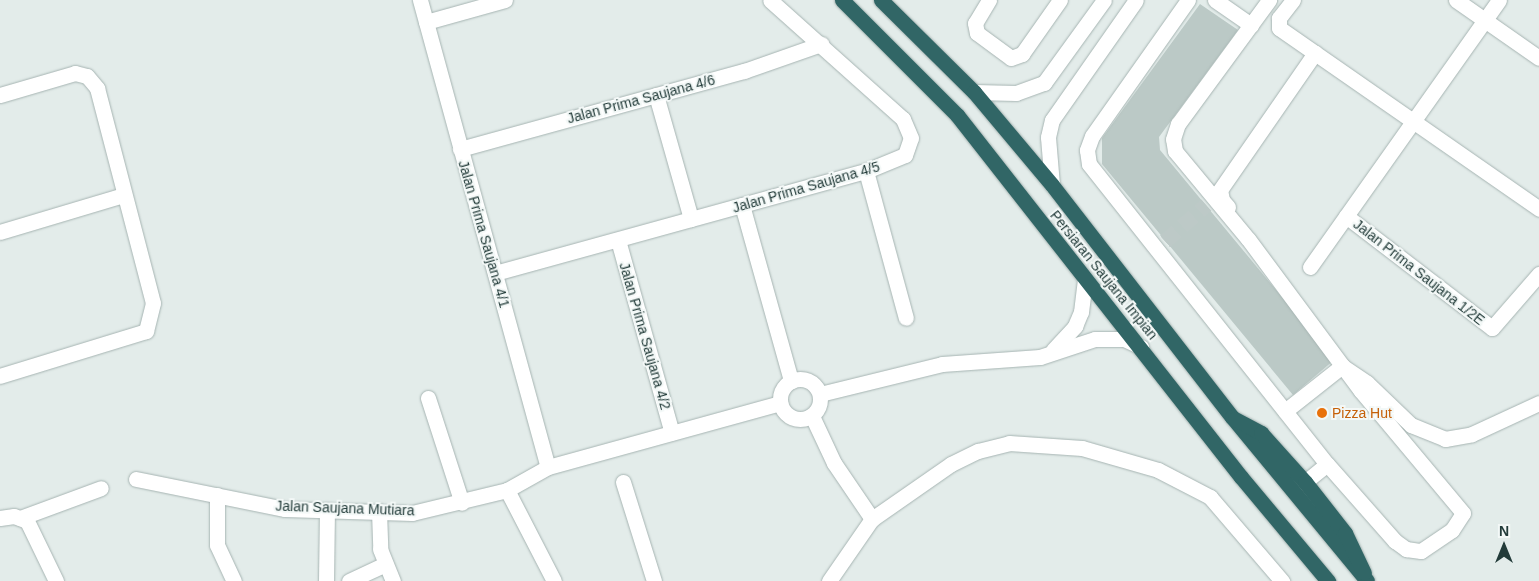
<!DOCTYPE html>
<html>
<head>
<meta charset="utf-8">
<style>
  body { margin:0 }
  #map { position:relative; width:1539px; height:581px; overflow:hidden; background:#e3ecea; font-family:Helvetica,sans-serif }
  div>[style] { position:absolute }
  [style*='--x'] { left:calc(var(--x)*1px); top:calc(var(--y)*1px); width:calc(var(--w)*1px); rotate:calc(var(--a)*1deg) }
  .building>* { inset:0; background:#bbc9c6 }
  .minor-tunnel>* { height:15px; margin-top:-7.5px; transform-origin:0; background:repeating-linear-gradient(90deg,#bdc9c7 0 15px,transparent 0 23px) }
  .roads { filter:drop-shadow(0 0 1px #a6b4b2) drop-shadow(0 0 1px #a6b4b2) }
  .minor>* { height:15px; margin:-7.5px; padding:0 7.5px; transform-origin:7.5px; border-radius:7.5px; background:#fff }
  .minor>.ring { margin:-7.5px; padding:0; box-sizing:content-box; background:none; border:15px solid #fff; border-radius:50% }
  .highway>* { height:15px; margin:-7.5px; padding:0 7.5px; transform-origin:7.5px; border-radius:7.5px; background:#316666 }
  .dots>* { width:14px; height:14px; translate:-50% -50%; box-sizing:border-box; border:2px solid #f3f8f7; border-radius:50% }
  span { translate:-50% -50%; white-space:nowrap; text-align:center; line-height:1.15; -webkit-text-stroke:4px #f3f8f7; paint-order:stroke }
  .street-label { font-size:14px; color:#233c3a }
  .food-label { font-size:14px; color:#c56008 }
  .left { translate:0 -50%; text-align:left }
  .north { position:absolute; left:1479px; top:521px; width:50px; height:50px; -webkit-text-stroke:4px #f3f8f7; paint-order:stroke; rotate:0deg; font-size:14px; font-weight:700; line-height:20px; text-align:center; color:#233c3a }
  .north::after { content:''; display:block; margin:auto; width:18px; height:22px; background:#233c3a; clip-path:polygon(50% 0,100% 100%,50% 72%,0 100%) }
</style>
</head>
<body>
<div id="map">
  <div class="building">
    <i style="clip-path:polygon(1200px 4px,1238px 30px,1159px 137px,1160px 150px,1334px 360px,1293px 395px,1102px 164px,1102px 138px)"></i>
  </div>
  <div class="minor-tunnel">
    <i style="--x:1165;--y:241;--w:55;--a:-41.3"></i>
  </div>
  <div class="roads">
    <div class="minor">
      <i style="--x:420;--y:0;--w:484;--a:74.7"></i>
      <i style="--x:989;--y:0;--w:27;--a:121"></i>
      <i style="--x:975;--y:23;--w:10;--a:79"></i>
      <i style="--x:977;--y:33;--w:42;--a:36.3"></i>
      <i style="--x:1011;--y:58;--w:12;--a:-20"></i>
      <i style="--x:1022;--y:54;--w:66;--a:-54.9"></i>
      <i style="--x:1188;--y:0;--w:166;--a:125.2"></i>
      <i style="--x:1092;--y:136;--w:15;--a:110"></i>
      <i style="--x:1087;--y:150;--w:14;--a:82"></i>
      <i style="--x:1089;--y:164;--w:383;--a:51.6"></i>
      <i style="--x:1327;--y:464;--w:103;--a:48.6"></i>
      <i style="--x:1395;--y:541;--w:14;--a:36"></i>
      <i style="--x:1406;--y:549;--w:15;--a:8"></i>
      <i style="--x:1421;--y:551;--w:37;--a:-34"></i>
      <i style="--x:1452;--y:530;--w:20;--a:-57"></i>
      <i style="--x:1463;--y:513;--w:159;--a:-129.9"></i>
      <i style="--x:1361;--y:391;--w:189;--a:-126.6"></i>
      <i style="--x:1248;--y:239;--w:114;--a:-129.7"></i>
      <i style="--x:1175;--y:151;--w:12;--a:-99"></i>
      <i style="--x:1173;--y:139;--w:16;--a:-72"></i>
      <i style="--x:1178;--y:124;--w:154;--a:-53.7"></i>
      <i style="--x:1215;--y:0;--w:44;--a:34.8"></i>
      <i style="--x:1293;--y:0;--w:23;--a:128"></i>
      <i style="--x:1279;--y:18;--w:10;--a:90"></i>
      <i style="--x:1279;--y:28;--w:317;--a:34.8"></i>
      <i style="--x:1456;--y:0;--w:101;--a:34.9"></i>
      <i style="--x:426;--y:22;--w:82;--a:-15.6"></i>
      <i style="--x:974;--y:92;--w:42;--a:1.4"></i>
      <i style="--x:1016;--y:93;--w:30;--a:-20"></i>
      <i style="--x:1044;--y:83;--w:102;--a:-54.1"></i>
      <i style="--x:0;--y:95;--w:78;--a:-16.3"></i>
      <i style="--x:75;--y:73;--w:12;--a:14"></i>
      <i style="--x:87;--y:76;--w:16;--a:50"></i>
      <i style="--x:97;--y:88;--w:222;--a:75.4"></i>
      <i style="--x:153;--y:303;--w:29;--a:104"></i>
      <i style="--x:146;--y:331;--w:153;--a:162.9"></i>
      <i style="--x:656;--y:95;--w:129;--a:74.2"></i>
      <i style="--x:460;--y:149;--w:295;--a:-15.4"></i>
      <i style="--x:744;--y:71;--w:82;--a:-19.3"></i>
      <i style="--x:866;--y:171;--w:152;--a:74.8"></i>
      <i style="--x:1052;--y:185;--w:48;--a:-94.8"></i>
      <i style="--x:1048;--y:137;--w:17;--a:-77"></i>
      <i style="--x:1052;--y:120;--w:146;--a:-55"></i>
      <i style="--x:742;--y:205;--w:183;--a:74.4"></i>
      <i style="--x:1228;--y:207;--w:9;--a:-131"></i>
      <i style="--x:1222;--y:200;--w:10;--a:-101"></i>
      <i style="--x:1220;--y:190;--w:167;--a:-55.3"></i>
      <i style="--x:1346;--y:216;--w:184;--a:37.5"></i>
      <i style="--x:1492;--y:328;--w:72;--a:-49"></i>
      <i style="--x:0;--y:232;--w:128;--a:-16.7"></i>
      <i style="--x:618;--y:240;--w:200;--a:74.4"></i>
      <i style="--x:1310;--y:267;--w:327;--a:-54.7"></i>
      <i style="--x:495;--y:273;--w:385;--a:-15.4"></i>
      <i style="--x:866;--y:171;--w:42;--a:-22.3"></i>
      <i style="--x:905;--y:155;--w:18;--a:-71"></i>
      <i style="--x:911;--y:138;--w:21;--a:-113"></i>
      <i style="--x:903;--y:119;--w:178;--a:-138.2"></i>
      <i style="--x:1053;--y:350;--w:33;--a:-47"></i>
      <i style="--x:1075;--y:326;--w:15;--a:-67"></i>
      <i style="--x:1081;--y:312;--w:32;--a:-83"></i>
      <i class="ring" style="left:780px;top:379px;width:25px;height:25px"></i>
      <i style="--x:820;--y:394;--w:126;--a:-13.8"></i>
      <i style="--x:942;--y:364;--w:98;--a:-4.1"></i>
      <i style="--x:1040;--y:357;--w:58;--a:-18.1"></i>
      <i style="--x:1095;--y:339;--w:29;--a:0"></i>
      <i style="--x:1124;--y:339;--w:19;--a:25"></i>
      <i style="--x:428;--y:398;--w:110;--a:72.1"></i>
      <i style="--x:1285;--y:411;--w:73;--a:-38.3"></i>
      <i style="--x:1342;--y:366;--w:30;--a:34"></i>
      <i style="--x:1367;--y:383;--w:61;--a:43.7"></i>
      <i style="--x:1411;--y:425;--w:37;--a:22"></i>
      <i style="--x:1445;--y:439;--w:27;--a:-10"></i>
      <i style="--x:1472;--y:434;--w:74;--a:-24.8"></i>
      <i style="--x:812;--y:416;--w:52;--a:64.9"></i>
      <i style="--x:834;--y:463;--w:68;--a:55.8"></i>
      <i style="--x:136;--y:479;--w:152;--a:11.4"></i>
      <i style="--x:285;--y:509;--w:127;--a:1.8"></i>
      <i style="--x:412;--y:513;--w:98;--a:-13.6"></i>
      <i style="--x:507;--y:490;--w:47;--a:-29.3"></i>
      <i style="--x:548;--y:467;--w:241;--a:-15.4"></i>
      <i style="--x:623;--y:482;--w:104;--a:72.6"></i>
      <i style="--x:1305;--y:482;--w:28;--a:-39"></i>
      <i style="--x:507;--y:490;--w:102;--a:62.7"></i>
      <i style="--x:217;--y:495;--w:50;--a:90"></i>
      <i style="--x:217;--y:545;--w:40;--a:65"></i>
      <i style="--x:379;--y:511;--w:38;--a:88"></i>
      <i style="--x:380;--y:549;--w:35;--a:68"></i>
      <i style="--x:0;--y:518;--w:14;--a:-8"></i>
      <i style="--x:14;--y:516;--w:14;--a:21"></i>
      <i style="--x:27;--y:521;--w:67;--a:64.2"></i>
      <i style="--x:20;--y:518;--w:86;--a:-20.3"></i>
      <i style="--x:326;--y:581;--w:71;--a:-89.2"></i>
      <i style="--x:349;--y:581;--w:40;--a:-25"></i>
      <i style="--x:829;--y:581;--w:75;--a:-55.3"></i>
      <i style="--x:872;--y:519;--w:96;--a:-34.8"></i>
      <i style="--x:951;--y:464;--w:30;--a:-26"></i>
      <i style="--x:978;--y:451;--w:32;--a:-14"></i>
      <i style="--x:1009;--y:443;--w:73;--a:3.9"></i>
      <i style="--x:1082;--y:448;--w:79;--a:16.1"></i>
      <i style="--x:1158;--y:470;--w:59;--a:27.4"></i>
      <i style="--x:1210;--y:497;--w:111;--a:49.4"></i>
    </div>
    <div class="highway">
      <i style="--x:842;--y:0;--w:163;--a:45"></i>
      <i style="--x:957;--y:115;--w:460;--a:51.9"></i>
      <i style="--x:1241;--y:477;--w:136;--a:50.1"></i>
      <i style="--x:881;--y:0;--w:131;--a:44.7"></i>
      <i style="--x:974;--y:92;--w:121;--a:50"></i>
      <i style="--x:1052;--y:185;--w:294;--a:52.2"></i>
      <i style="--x:1232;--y:417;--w:212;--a:50.5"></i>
      <i style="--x:1235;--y:419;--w:30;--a:28"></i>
      <i style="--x:1261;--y:433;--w:66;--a:48.1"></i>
      <i style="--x:1305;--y:482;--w:65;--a:51.9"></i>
      <i style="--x:1345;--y:533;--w:44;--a:64.6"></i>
    </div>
  </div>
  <div class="dots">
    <i style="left:1322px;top:413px;background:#e8710a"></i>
  </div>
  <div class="street-label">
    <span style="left:641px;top:99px;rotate:-15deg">Jalan Prima Saujana 4/6</span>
    <span style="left:806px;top:187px;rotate:-16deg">Jalan Prima Saujana 4/5</span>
    <span style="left:484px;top:234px;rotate:74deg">Jalan Prima Saujana 4/1</span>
    <span style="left:1419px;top:272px;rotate:38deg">Jalan Prima Saujana 1/2E</span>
    <span style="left:1104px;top:275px;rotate:51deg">Persiaran Saujana Impian</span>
    <span style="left:645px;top:336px;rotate:74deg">Jalan Prima Saujana 4/2</span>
    <span style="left:345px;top:508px;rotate:2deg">Jalan Saujana Mutiara</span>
  </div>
  <div class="food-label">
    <span class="left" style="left:1332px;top:413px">Pizza Hut</span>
  </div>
  <div class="north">N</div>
</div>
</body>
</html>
